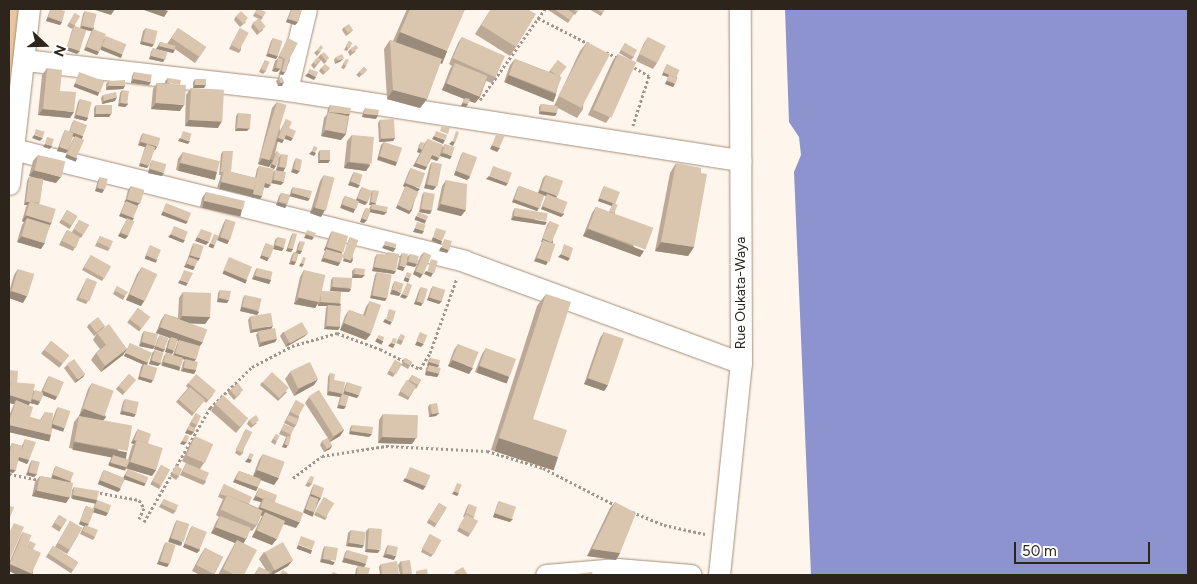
<!DOCTYPE html>
<html>
<head>
<meta charset="utf-8">
<style>
  body { margin:0 }
  #map { position:relative; width:1197px; height:584px; overflow:hidden; background:#fef5ec; font-family:Figtree,sans-serif }
  div>[style] { position:absolute }
  [style*='--x'] { left:calc(var(--x)*1px); top:calc(var(--y)*1px); width:calc(var(--w)*1px); rotate:calc(var(--a)*1deg) }
  .green>* { inset:0; background:#e9c69e }
  .water>* { inset:0; background:#8c93ce }
  .path>* { height:3px; margin-top:-1.5px; transform-origin:0; background:repeating-linear-gradient(90deg,#9f978e 0 2.5px,transparent 0 5px) }
  .roads { filter:drop-shadow(0 0 1px #a38f7a) drop-shadow(0 0 1px #a38f7a) }
  .minor>* { height:21px; margin:-10.5px; padding:0 10.5px; transform-origin:10.5px; border-radius:10.5px; background:#fff }
  .wall>* { inset:0; background:#bba996; transform-origin:0 0 }
  .shaded-wall>* { inset:0; background:#998a7a; transform-origin:0 0 }
  .building>* { inset:0; background:#dac5ae; transform-origin:0 0 }
  span { translate:-50% -50%; white-space:nowrap; text-align:center; line-height:1.15; -webkit-text-stroke:4.5px #fff; paint-order:stroke }
  .street-label { font-size:14px; color:#2d251c }
  .frame { position:absolute; inset:0; border:10px solid #2d251c; pointer-events:none }
  .north { position:absolute; left:20px; top:20px; width:50px; height:50px; -webkit-text-stroke:4px #fff; paint-order:stroke; rotate:111deg; font-size:14px; font-weight:700; line-height:20px; text-align:center; color:#2d251c }
  .north::after { content:''; display:block; margin:auto; width:18px; height:22px; background:#2d251c; clip-path:polygon(50% 0,100% 100%,50% 72%,0 100%) }
  .scale { position:absolute; left:1014px; top:542px; width:136px; height:22px; box-sizing:border-box; border:2px solid #2d251c; border-top:0; padding-left:6px; font-size:15px; line-height:18px; white-space:nowrap; color:#2d251c; -webkit-text-stroke:4px #fff; paint-order:stroke }
</style>
</head>
<body>
<div id="map">
  <div class="green">
    <i style="clip-path:polygon(9px 9px,25px 9px,9px 98px)"></i>
  </div>
  <div class="water">
    <i style="clip-path:polygon(785px 9px,1188px 9px,1188px 575px,811px 575px,794px 172px,801px 155px,799px 137px,789px 122px)"></i>
  </div>
  <div class="path">
    <i style="--x:538;--y:18;--w:57;--a:27"></i>
    <i style="--x:606;--y:52;--w:13;--a:27"></i>
    <i style="--x:630;--y:65;--w:22;--a:30"></i>
    <i style="--x:649;--y:76;--w:52;--a:108.1"></i>
    <i style="--x:480;--y:100;--w:112;--a:-54.5"></i>
    <i style="--x:9;--y:474;--w:32;--a:11"></i>
    <i style="--x:293;--y:478;--w:36;--a:-37"></i>
    <i style="--x:322;--y:456;--w:65;--a:-8.9"></i>
    <i style="--x:386;--y:446;--w:101;--a:2.8"></i>
    <i style="--x:487;--y:451;--w:59;--a:16.9"></i>
    <i style="--x:543;--y:468;--w:83;--a:27.2"></i>
    <i style="--x:95;--y:492;--w:45;--a:10.3"></i>
    <i style="--x:139;--y:500;--w:9;--a:58"></i>
    <i style="--x:144;--y:508;--w:12;--a:114"></i>
    <i style="--x:632;--y:512;--w:35;--a:22"></i>
    <i style="--x:664;--y:525;--w:42;--a:12.4"></i>
    <i style="--x:144;--y:522;--w:132;--a:-59.9"></i>
    <i style="--x:210;--y:408;--w:59;--a:-44.3"></i>
    <i style="--x:252;--y:367;--w:45;--a:-27.7"></i>
    <i style="--x:292;--y:346;--w:47;--a:-16.1"></i>
    <i style="--x:337;--y:333;--w:46;--a:20.4"></i>
    <i style="--x:380;--y:349;--w:45;--a:26.6"></i>
    <i style="--x:420;--y:369;--w:19;--a:-58"></i>
    <i style="--x:430;--y:353;--w:80;--a:-70.2"></i>
  </div>
  <div class="roads">
    <div class="minor">
      <i style="--x:25;--y:60;--w:264;--a:6.5"></i>
      <i style="--x:287;--y:90;--w:459;--a:8.8"></i>
      <i style="--x:287;--y:90;--w:83;--a:-76.8"></i>
      <i style="--x:13;--y:149;--w:465;--a:13.9"></i>
      <i style="--x:464;--y:261;--w:295;--a:20.2"></i>
      <i style="--x:9;--y:184;--w:176;--a:-83.5"></i>
      <i style="--x:546;--y:575;--w:71;--a:-4.8"></i>
      <i style="--x:617;--y:569;--w:74;--a:4.6"></i>
      <i style="--x:719;--y:575;--w:213;--a:-84.1"></i>
      <i style="--x:741;--y:363;--w:354;--a:-90.2"></i>
    </div>
  </div>
  <div class="wall">
    <i style="clip-path:polygon(47px 9px,64px 9px,62px 10px,62px 22px,60px 25px,46px 21px,50px 10px)"></i>
    <i style="clip-path:polygon(257px 9px,263px 17px,261px 20px,260px 19px,263px 30px,257px 35px,251px 27px,253px 23px,259px 19px,253px 16px)"></i>
    <i style="clip-path:polygon(291px 9px,302px 9px,298px 22px,295px 25px,286px 22px)"></i>
    <i style="clip-path:polygon(407px 9px,465px 9px,441px 60px,427px 99px,420px 108px,387px 99px,384px 49px,390px 40px,393px 41px)"></i>
    <i style="clip-path:polygon(491px 9px,527px 9px,516px 47px,510px 56px,475px 34px)"></i>
    <i style="clip-path:polygon(549px 9px,579px 9px,575px 15px,574px 14px,568px 23px,548px 10px)"></i>
    <i style="clip-path:polygon(589px 9px,605px 9px,601px 16px)"></i>
    <i style="clip-path:polygon(85px 11px,94px 28px,92px 31px,86px 30px,77px 54px,66px 50px,72px 30px,74px 26px,80px 28px,83px 14px)"></i>
    <i style="clip-path:polygon(75px 13px,75px 26px,72px 29px,67px 26px)"></i>
    <i style="clip-path:polygon(236px 16px,246px 22px,240px 27px,234px 20px)"></i>
    <i style="clip-path:polygon(344px 27px,353px 30px,350px 33px,346px 36px,342px 30px)"></i>
    <i style="clip-path:polygon(146px 28px,152px 47px,140px 44px,143px 31px)"></i>
    <i style="clip-path:polygon(178px 28px,206px 47px,195px 63px,175px 49px,173px 53px,156px 49px,160px 42px,167px 44px)"></i>
    <i style="clip-path:polygon(240px 28px,241px 50px,239px 53px,229px 49px)"></i>
    <i style="clip-path:polygon(93px 29px,104px 39px,106px 36px,120px 57px,100px 49px,97px 55px,84px 50px,91px 32px)"></i>
    <i style="clip-path:polygon(462px 37px,496px 77px,492px 83px,486px 81px,480px 97px,475px 103px,469px 101px,466px 107px,461px 106px,464px 99px,442px 90px,450px 69px,452px 66px,449px 64px,458px 43px)"></i>
    <i style="clip-path:polygon(648px 37px,657px 63px,653px 69px,636px 61px,644px 43px)"></i>
    <i style="clip-path:polygon(273px 38px,276px 59px,266px 56px,271px 41px)"></i>
    <i style="clip-path:polygon(288px 38px,290px 60px,285px 72px,283px 75px,279px 74px,283px 62px,282px 61px,280px 69px,277px 72px,272px 71px,275px 61px,278px 58px)"></i>
    <i style="clip-path:polygon(349px 41px,352px 43px,347px 51px,344px 50px)"></i>
    <i style="clip-path:polygon(587px 42px,583px 109px,577px 118px,558px 108px,555px 116px,539px 114px,539px 107px,541px 104px,554px 106px,580px 51px)"></i>
    <i style="clip-path:polygon(625px 43px,634px 57px,631px 60px,619px 53px)"></i>
    <i style="clip-path:polygon(153px 48px,165px 59px,163px 62px,149px 59px,151px 52px)"></i>
    <i style="clip-path:polygon(350px 49px,356px 51px,350px 56px,348px 52px)"></i>
    <i style="clip-path:polygon(317px 50px,321px 51px,317px 56px,314px 53px)"></i>
    <i style="clip-path:polygon(321px 54px,327px 61px,324px 64px,321px 60px,314px 69px,311px 65px)"></i>
    <i style="clip-path:polygon(618px 54px,610px 117px,606px 123px,588px 115px,613px 60px)"></i>
    <i style="clip-path:polygon(336px 57px,341px 61px,335px 64px,334px 60px)"></i>
    <i style="clip-path:polygon(346px 59px,346px 66px,344px 69px,341px 68px)"></i>
    <i style="clip-path:polygon(515px 59px,549px 72px,558px 60px,560px 76px,556px 94px,551px 100px,504px 82px,510px 65px)"></i>
    <i style="clip-path:polygon(265px 60px,266px 71px,263px 74px,259px 72px)"></i>
    <i style="clip-path:polygon(667px 64px,677px 78px,673px 87px,665px 84px,668px 77px,662px 75px,665px 68px)"></i>
    <i style="left:364px;top:67px;width:4px;height:11px;rotate:45deg"></i>
    <i style="clip-path:polygon(47px 68px,60px 91px,70px 118px,38px 115px,42px 75px)"></i>
    <i style="clip-path:polygon(321px 68px,330px 68px,323px 75px,319px 71px)"></i>
    <i style="clip-path:polygon(134px 72px,149px 85px,131px 83px,132px 76px)"></i>
    <i style="clip-path:polygon(168px 78px,180px 111px,151px 109px,153px 89px,157px 83px,165px 83px,165px 81px)"></i>
    <i style="clip-path:polygon(279px 78px,282px 86px,278px 86px,276px 81px)"></i>
    <i style="clip-path:polygon(195px 79px,204px 88px,193px 88px,193px 82px)"></i>
    <i style="clip-path:polygon(109px 81px,125px 86px,123px 89px,106px 90px,106px 84px)"></i>
    <i style="clip-path:polygon(191px 88px,218px 128px,185px 126px,186px 95px)"></i>
    <i style="clip-path:polygon(122px 90px,128px 104px,125px 107px,118px 106px,120px 93px)"></i>
    <i style="clip-path:polygon(103px 95px,115px 101px,102px 104px,101px 98px)"></i>
    <i style="clip-path:polygon(80px 99px,88px 118px,86px 121px,74px 118px,78px 102px)"></i>
    <i style="clip-path:polygon(277px 102px,280px 131px,286px 119px,289px 128px,291px 141px,284px 139px,282px 143px,278px 141px,275px 154px,277px 151px,279px 157px,281px 154px,285px 168px,283px 172px,281px 185px,271px 183px,268px 188px,264px 187px,262px 196px,260px 199px,251px 197px,252px 193px,250px 196px,217px 188px,221px 175px,219px 175px,221px 154px,223px 151px,231px 172px,255px 178px,257px 169px,259px 166px,273px 173px,275px 170px,276px 170px,279px 158px,276px 166px,274px 169px,270px 167px,271px 163px,269px 167px,258px 164px,272px 108px)"></i>
    <i style="clip-path:polygon(96px 105px,111px 114px,109px 117px,94px 117px,94px 108px)"></i>
    <i style="clip-path:polygon(330px 105px,349px 117px,346px 134px,341px 140px,321px 136px,324px 118px,327px 114px,328px 108px)"></i>
    <i style="clip-path:polygon(365px 108px,376px 119px,362px 117px,363px 112px)"></i>
    <i style="clip-path:polygon(238px 113px,247px 131px,235px 131px,236px 116px)"></i>
    <i style="clip-path:polygon(74px 120px,83px 136px,81px 139px,75px 161px,65px 157px,73px 139px,75px 137px,73px 136px,68px 150px,66px 153px,57px 151px,63px 134px,65px 130px,69px 132px,72px 123px)"></i>
    <i style="clip-path:polygon(380px 120px,395px 138px,393px 141px,379px 142px,378px 123px)"></i>
    <i style="clip-path:polygon(143px 133px,157px 147px,155px 150px,154px 150px,149px 165px,147px 168px,139px 166px,145px 147px,138px 145px,141px 136px)"></i>
    <i style="clip-path:polygon(352px 135px,370px 165px,366px 171px,344px 168px,347px 141px)"></i>
    <i style="clip-path:polygon(428px 139px,443px 147px,445px 144px,450px 159px,440px 156px,437px 161px,431px 159px,425px 170px,413px 166px,420px 153px,417px 152px,419px 145px,421px 142px,424px 144px)"></i>
    <i style="clip-path:polygon(384px 142px,397px 162px,395px 166px,377px 160px,381px 145px)"></i>
    <i style="clip-path:polygon(320px 150px,330px 160px,328px 163px,318px 163px,318px 153px)"></i>
    <i style="clip-path:polygon(183px 152px,217px 172px,213px 179px,176px 170px,178px 159px)"></i>
    <i style="clip-path:polygon(463px 152px,470px 177px,467px 180px,454px 175px,461px 155px)"></i>
    <i style="clip-path:polygon(38px 155px,56px 183px,43px 180px,39px 204px,50px 226px,41px 249px,17px 242px,22px 225px,24px 222px,22px 221px,26px 207px,27px 205px,24px 205px,27px 181px,29px 177px,38px 178px,29px 176px,33px 161px)"></i>
    <i style="clip-path:polygon(296px 158px,297px 174px,291px 172px,294px 162px)"></i>
    <i style="clip-path:polygon(152px 160px,162px 176px,148px 173px,150px 164px)"></i>
    <i style="clip-path:polygon(432px 162px,436px 187px,433px 190px,424px 188px,430px 165px)"></i>
    <i style="clip-path:polygon(676px 163px,694px 247px,688px 256px,655px 251px,670px 173px)"></i>
    <i style="clip-path:polygon(411px 168px,417px 192px,412px 210px,409px 214px,396px 208px,405px 187px,403px 186px,409px 171px)"></i>
    <i style="clip-path:polygon(354px 172px,358px 188px,348px 185px,352px 175px)"></i>
    <i style="clip-path:polygon(324px 175px,321px 217px,310px 213px,320px 181px)"></i>
    <i style="clip-path:polygon(546px 175px,564px 214px,561px 217px,541px 209px,546px 196px,543px 195px,539px 208px,537px 211px,512px 202px,517px 189px,519px 186px,538px 193px,543px 178px)"></i>
    <i style="clip-path:polygon(100px 177px,104px 190px,102px 193px,95px 191px,98px 180px)"></i>
    <i style="clip-path:polygon(446px 180px,466px 210px,461px 216px,437px 210px,442px 186px)"></i>
    <i style="clip-path:polygon(131px 186px,138px 206px,132px 220px,128px 236px,125px 239px,118px 236px,127px 219px,119px 216px,125px 202px,128px 190px)"></i>
    <i style="clip-path:polygon(604px 186px,615px 204px,615px 214px,640px 257px,583px 236px,592px 213px,596px 207px,609px 212px,612px 206px,598px 201px,602px 190px)"></i>
    <i style="clip-path:polygon(293px 187px,308px 201px,290px 196px,285px 208px,276px 205px,279px 196px,281px 193px,290px 195px,291px 190px)"></i>
    <i style="clip-path:polygon(362px 187px,371px 193px,373px 190px,375px 204px,384px 215px,370px 212px,367px 220px,364px 223px,360px 222px,364px 211px,366px 208px,369px 209px,371px 205px,369px 205px,371px 194px,365px 205px,358px 202px,353px 213px,340px 208px,343px 199px,345px 196px,356px 200px,360px 190px)"></i>
    <i style="clip-path:polygon(206px 192px,242px 210px,238px 216px,200px 207px,202px 198px)"></i>
    <i style="clip-path:polygon(424px 192px,430px 214px,419px 212px,422px 195px)"></i>
    <i style="clip-path:polygon(515px 208px,545px 225px,511px 220px,513px 211px)"></i>
    <i style="left:67px;top:210px;width:12px;height:15px;rotate:31deg"></i>
    <i style="clip-path:polygon(226px 219px,229px 241px,227px 244px,217px 240px,224px 222px)"></i>
    <i style="clip-path:polygon(79px 220px,89px 225px,81px 238px,80px 237px,73px 251px,59px 245px,67px 230px,76px 234px,72px 232px)"></i>
    <i style="clip-path:polygon(550px 221px,553px 242px,546px 265px,534px 261px,542px 242px,541px 242px,547px 225px)"></i>
    <i style="clip-path:polygon(332px 231px,342px 253px,340px 263px,338px 266px,321px 261px,325px 251px,324px 250px,330px 234px)"></i>
    <i style="clip-path:polygon(293px 233px,293px 249px,291px 252px,286px 251px,291px 236px)"></i>
    <i style="clip-path:polygon(100px 236px,110px 248px,108px 251px,95px 246px)"></i>
    <i style="clip-path:polygon(278px 237px,282px 251px,273px 249px,275px 240px)"></i>
    <i style="clip-path:polygon(350px 237px,353px 260px,351px 263px,343px 261px,348px 241px)"></i>
    <i style="clip-path:polygon(300px 241px,302px 251px,300px 254px,298px 254px,296px 262px,294px 265px,289px 264px,292px 255px,294px 252px,296px 252px,298px 244px)"></i>
    <i style="clip-path:polygon(194px 243px,200px 258px,197px 261px,193px 270px,184px 267px,188px 258px,192px 246px)"></i>
    <i style="clip-path:polygon(266px 243px,269px 258px,267px 261px,260px 258px,264px 247px)"></i>
    <i style="clip-path:polygon(388px 252px,394px 274px,372px 271px,375px 257px,377px 254px,386px 255px)"></i>
    <i style="clip-path:polygon(424px 252px,423px 274px,420px 278px,413px 274px,421px 255px)"></i>
    <i style="clip-path:polygon(402px 253px,403px 271px,397px 269px,400px 256px)"></i>
    <i style="clip-path:polygon(410px 254px,417px 264px,415px 267px,406px 265px,407px 257px)"></i>
    <i style="clip-path:polygon(91px 255px,104px 278px,102px 281px,82px 270px)"></i>
    <i style="clip-path:polygon(142px 267px,141px 306px,126px 300px,137px 274px)"></i>
    <i style="clip-path:polygon(257px 268px,271px 280px,269px 284px,252px 279px,255px 271px)"></i>
    <i style="clip-path:polygon(355px 268px,362px 278px,352px 278px,352px 271px)"></i>
    <i style="clip-path:polygon(18px 269px,23px 303px,9px 298px,9px 292px,14px 275px)"></i>
    <i style="clip-path:polygon(304px 270px,321px 291px,341px 304px,340px 306px,340px 327px,338px 330px,324px 329px,326px 308px,327px 306px,318px 306px,318px 303px,315px 308px,294px 304px,300px 277px)"></i>
    <i style="clip-path:polygon(377px 272px,385px 301px,370px 298px,375px 275px)"></i>
    <i style="clip-path:polygon(333px 277px,351px 289px,349px 292px,330px 291px,331px 280px)"></i>
    <i style="clip-path:polygon(87px 278px,88px 301px,86px 304px,76px 300px)"></i>
    <i style="clip-path:polygon(395px 281px,399px 296px,390px 294px,393px 284px)"></i>
    <i style="clip-path:polygon(117px 286px,125px 296px,123px 300px,113px 294px)"></i>
    <i style="clip-path:polygon(433px 286px,442px 301px,439px 304px,427px 300px,431px 289px)"></i>
    <i style="clip-path:polygon(421px 287px,421px 306px,414px 304px,419px 290px)"></i>
    <i style="clip-path:polygon(220px 290px,227px 303px,217px 302px,218px 293px)"></i>
    <i style="clip-path:polygon(183px 292px,210px 317px,205px 324px,191px 323px,203px 342px,200px 346px,195px 361px,196px 370px,194px 374px,181px 371px,183px 362px,185px 360px,183px 359px,178px 370px,161px 365px,164px 356px,166px 353px,173px 355px,178px 341px,177px 341px,172px 354px,165px 352px,168px 341px,170px 338px,156px 333px,161px 320px,165px 314px,178px 318px,179px 298px)"></i>
    <i style="clip-path:polygon(546px 294px,533px 419px,558px 457px,550px 469px,491px 450px,537px 306px)"></i>
    <i style="clip-path:polygon(245px 295px,259px 312px,257px 315px,240px 311px,243px 298px)"></i>
    <i style="clip-path:polygon(370px 301px,366px 340px,340px 330px,345px 316px,349px 310px,363px 315px,366px 307px)"></i>
    <i style="left:138px;top:308px;width:15px;height:18px;rotate:37deg"></i>
    <i style="clip-path:polygon(250px 317px,271px 329px,277px 339px,275px 342px,259px 347px,256px 335px,258px 332px,265px 330px,250px 333px,248px 320px)"></i>
    <i style="clip-path:polygon(89px 324px,105px 326px,103px 329px,94px 336px,87px 327px)"></i>
    <i style="clip-path:polygon(144px 331px,155px 346px,153px 349px,139px 346px,142px 334px)"></i>
    <i style="clip-path:polygon(283px 332px,305px 336px,286px 347px,280px 336px)"></i>
    <i style="clip-path:polygon(604px 332px,608px 385px,604px 391px,584px 384px,600px 338px)"></i>
    <i style="clip-path:polygon(97px 333px,127px 349px,130px 343px,148px 362px,147px 365px,153px 380px,151px 383px,138px 379px,141px 367px,143px 364px,124px 356px,127px 349px,123px 355px,101px 372px,91px 360px,96px 353px,100px 349px,93px 340px)"></i>
    <i style="clip-path:polygon(401px 334px,403px 341px,401px 345px,396px 343px)"></i>
    <i style="clip-path:polygon(160px 335px,165px 349px,163px 352px,154px 349px,158px 338px)"></i>
    <i style="left:51px;top:341px;width:23px;height:16px;rotate:38deg"></i>
    <i style="clip-path:polygon(458px 344px,469px 374px,448px 366px,454px 350px)"></i>
    <i style="clip-path:polygon(486px 348px,509px 377px,505px 383px,475px 372px,482px 354px)"></i>
    <i style="clip-path:polygon(155px 350px,161px 363px,158px 366px,149px 364px,152px 353px)"></i>
    <i style="clip-path:polygon(405px 358px,412px 362px,408px 369px,401px 365px,393px 377px,387px 374px,395px 360px,402px 364px)"></i>
    <i style="clip-path:polygon(430px 358px,439px 365px,438px 367px,439px 374px,437px 377px,425px 375px,426px 368px,428px 366px,427px 366px,428px 361px)"></i>
    <i style="clip-path:polygon(67px 365px,85px 374px,83px 377px,75px 383px,64px 368px)"></i>
    <i style="clip-path:polygon(9px 370px,17px 383px,34px 391px,41px 392px,47px 379px,49px 376px,57px 397px,55px 400px,43px 395px,38px 405px,30px 403px,29px 405px,30px 417px,40px 420px,45px 412px,52px 421px,56px 410px,58px 407px,62px 431px,52px 427px,51px 435px,47px 441px,9px 432px,9px 416px,14px 404px,9px 403px)"></i>
    <i style="clip-path:polygon(290px 372px,314px 385px,294px 396px,285px 379px)"></i>
    <i style="clip-path:polygon(330px 373px,343px 394px,345px 386px,347px 382px,357px 398px,343px 394px,346px 406px,344px 409px,337px 408px,340px 397px,327px 395px,328px 377px)"></i>
    <i style="left:129px;top:374px;width:9px;height:20px;rotate:41deg"></i>
    <i style="clip-path:polygon(412px 375px,421px 380px,416px 389px,415px 388px,408px 400px,398px 395px,407px 380px,408px 381px)"></i>
    <i style="clip-path:polygon(262px 382px,287px 392px,278px 401px,260px 385px)"></i>
    <i style="clip-path:polygon(92px 383px,106px 417px,103px 420px,122px 458px,128px 460px,132px 446px,134px 444px,131px 443px,136px 432px,138px 429px,148px 443px,156px 470px,152px 476px,125px 468px,124px 470px,108px 465px,112px 456px,69px 448px,74px 422px,79px 416px,83px 417px,79px 416px,88px 389px)"></i>
    <i style="clip-path:polygon(188px 383px,213px 395px,206px 403px,204px 401px,192px 416px,176px 402px,188px 388px,186px 386px)"></i>
    <i style="clip-path:polygon(230px 390px,241px 393px,234px 400px,228px 393px)"></i>
    <i style="clip-path:polygon(309px 397px,344px 430px,340px 436px,330px 442px,332px 446px,330px 449px,324px 452px,320px 445px,322px 441px,328px 438px,305px 403px)"></i>
    <i style="clip-path:polygon(125px 399px,134px 417px,120px 414px,123px 402px)"></i>
    <i style="clip-path:polygon(296px 400px,299px 417px,298px 419px,296px 425px,294px 428px,284px 423px)"></i>
    <i style="clip-path:polygon(215px 404px,248px 418px,236px 433px,211px 411px)"></i>
    <i style="clip-path:polygon(430px 404px,439px 413px,436px 416px,429px 417px,428px 407px)"></i>
    <i style="clip-path:polygon(196px 413px,197px 425px,195px 428px,194px 432px,191px 435px,185px 433px,187px 429px,189px 426px,192px 427px,189px 425px)"></i>
    <i style="clip-path:polygon(383px 414px,412px 444px,378px 443px,379px 420px)"></i>
    <i style="clip-path:polygon(249px 420px,257px 423px,251px 428px,247px 424px)"></i>
    <i style="clip-path:polygon(284px 424px,291px 435px,290px 437px,288px 445px,286px 448px,282px 447px,286px 437px,279px 434px)"></i>
    <i style="clip-path:polygon(352px 425px,372px 434px,369px 437px,349px 434px,350px 428px)"></i>
    <i style="clip-path:polygon(246px 429px,243px 453px,240px 456px,235px 453px,244px 432px)"></i>
    <i style="clip-path:polygon(276px 434px,277px 441px,275px 445px,271px 442px)"></i>
    <i style="clip-path:polygon(195px 436px,204px 463px,200px 469px,206px 482px,203px 485px,180px 475px,186px 463px,182px 461px,191px 442px)"></i>
    <i style="clip-path:polygon(25px 439px,29px 460px,27px 464px,18px 460px,13px 473px,9px 472px,9px 451px,10px 447px,12px 443px,22px 446px)"></i>
    <i style="clip-path:polygon(263px 454px,274px 485px,261px 480px,256px 491px,233px 482px,237px 474px,239px 471px,253px 476px,259px 460px)"></i>
    <i style="clip-path:polygon(32px 460px,37px 474px,34px 477px,26px 475px,30px 463px)"></i>
    <i style="left:161px;top:465px;width:10px;height:22px;rotate:29deg"></i>
    <i style="clip-path:polygon(176px 465px,179px 476px,176px 480px,170px 476px)"></i>
    <i style="clip-path:polygon(56px 466px,71px 482px,66px 503px,32px 496px,35px 482px,40px 476px,51px 478px,54px 469px)"></i>
    <i style="clip-path:polygon(128px 469px,146px 483px,144px 486px,125px 479px,118px 492px,98px 484px,102px 473px,104px 470px,123px 478px)"></i>
    <i style="clip-path:polygon(311px 476px,312px 484px,309px 487px,305px 486px)"></i>
    <i style="clip-path:polygon(224px 484px,249px 504px,258px 508px,261px 502px,253px 500px,259px 488px,275px 502px,296px 528px,283px 524px,272px 545px,252px 537px,262px 516px,261px 515px,257px 525px,252px 531px,250px 530px,244px 543px,244px 575px,218px 575px,235px 543px,211px 533px,216px 522px,219px 517px,216px 515px,223px 499px,218px 497px)"></i>
    <i style="clip-path:polygon(314px 484px,319px 501px,314px 513px,312px 516px,303px 512px,312px 488px)"></i>
    <i style="clip-path:polygon(74px 487px,97px 500px,95px 503px,71px 498px,72px 490px)"></i>
    <i style="clip-path:polygon(324px 497px,327px 517px,325px 520px,314px 515px)"></i>
    <i style="clip-path:polygon(164px 499px,176px 511px,173px 514px,159px 507px)"></i>
    <i style="clip-path:polygon(97px 500px,108px 513px,106px 516px,93px 512px,87px 526px,95px 537px,93px 540px,80px 534px,84px 526px,79px 524px,84px 510px,86px 506px,93px 509px,95px 503px)"></i>
    <i style="clip-path:polygon(499px 501px,510px 522px,493px 517px,497px 505px)"></i>
    <i style="clip-path:polygon(615px 502px,620px 553px,616px 560px,587px 556px,610px 508px)"></i>
    <i style="left:439px;top:503px;width:9px;height:23px;rotate:32deg"></i>
    <i style="clip-path:polygon(469px 504px,474px 517px,473px 518px,470px 534px,468px 537px,457px 531px,465px 517px,463px 517px,467px 507px)"></i>
    <i style="left:59px;top:515px;width:9px;height:14px;rotate:32deg"></i>
    <i style="clip-path:polygon(177px 520px,180px 546px,168px 542px,175px 523px)"></i>
    <i style="left:70px;top:521px;width:14px;height:30px;rotate:30deg"></i>
    <i style="clip-path:polygon(192px 526px,200px 550px,197px 553px,183px 547px,190px 529px)"></i>
    <i style="clip-path:polygon(369px 528px,378px 553px,365px 552px,366px 531px)"></i>
    <i style="clip-path:polygon(351px 530px,362px 548px,346px 546px,348px 533px)"></i>
    <i style="clip-path:polygon(23px 532px,26px 546px,27px 547px,30px 541px,33px 549px,33px 573px,31px 575px,17px 575px,9px 571px,9px 563px,21px 535px)"></i>
    <i style="clip-path:polygon(430px 534px,433px 554px,431px 557px,421px 552px)"></i>
    <i style="clip-path:polygon(166px 542px,169px 564px,167px 567px,157px 564px,164px 545px)"></i>
    <i style="clip-path:polygon(388px 545px,394px 560px,383px 557px,386px 548px)"></i>
    <i style="left:53px;top:546px;width:30px;height:13px;rotate:33deg"></i>
    <i style="clip-path:polygon(325px 546px,333px 565px,320px 562px,323px 549px)"></i>
    <i style="clip-path:polygon(205px 548px,223px 557px,214px 575px,200px 575px,192px 571px,201px 554px)"></i>
    <i style="clip-path:polygon(347px 550px,366px 564px,364px 567px,368px 575px,355px 575px,356px 569px,358px 566px,359px 566px,342px 562px,345px 553px)"></i>
    <i style="clip-path:polygon(264px 552px,288px 566px,272px 575px,254px 575px,259px 567px,266px 570px,259px 559px)"></i>
    <i style="clip-path:polygon(401px 561px,412px 575px,400px 575px,398px 565px)"></i>
    <i style="clip-path:polygon(381px 564px,399px 575px,380px 575px,379px 567px)"></i>
  </div>
  <div class="shaded-wall">
    <i style="clip-path:polygon(92px 9px,115px 9px,111px 15px)"></i>
    <i style="clip-path:polygon(141px 9px,162px 9px,168px 11px,164px 17px)"></i>
    <i style="clip-path:polygon(48px 17px,62px 22px,60px 25px,46px 21px)"></i>
    <i style="clip-path:polygon(288px 19px,298px 22px,295px 25px,286px 22px)"></i>
    <i style="clip-path:polygon(82px 26px,94px 28px,92px 31px,80px 29px)"></i>
    <i style="left:400px;top:32px;width:51px;height:14px;rotate:22deg"></i>
    <i style="clip-path:polygon(142px 41px,154px 44px,152px 47px,140px 44px)"></i>
    <i style="left:102px;top:46px;width:22px;height:4px;rotate:22deg"></i>
    <i style="clip-path:polygon(159px 46px,175px 50px,173px 53px,156px 49px)"></i>
    <i style="clip-path:polygon(68px 47px,80px 51px,77px 54px,66px 50px)"></i>
    <i style="clip-path:polygon(87px 47px,99px 52px,97px 55px,84px 50px)"></i>
    <i style="clip-path:polygon(269px 53px,278px 56px,276px 59px,266px 56px)"></i>
    <i style="clip-path:polygon(151px 56px,165px 59px,163px 62px,149px 59px)"></i>
    <i style="clip-path:polygon(344px 58px,341px 61px,335px 64px,338px 61px)"></i>
    <i style="clip-path:polygon(275px 68px,280px 69px,277px 72px,272px 71px)"></i>
    <i style="clip-path:polygon(281px 71px,285px 72px,283px 75px,279px 74px)"></i>
    <i style="clip-path:polygon(664px 72px,677px 77px,675px 80px,669px 75px,668px 77px,662px 75px)"></i>
    <i style="clip-path:polygon(308px 73px,316px 77px,314px 80px,305px 76px)"></i>
    <i style="left:508px;top:75px;width:52px;height:8px;rotate:22deg"></i>
    <i style="clip-path:polygon(133px 79px,151px 82px,149px 85px,131px 83px)"></i>
    <i style="clip-path:polygon(667px 81px,675px 84px,673px 87px,665px 84px)"></i>
    <i style="clip-path:polygon(284px 82px,282px 86px,278px 86px,280px 83px)"></i>
    <i style="left:75px;top:83px;width:26px;height:4px;rotate:21deg"></i>
    <i style="clip-path:polygon(446px 83px,480px 97px,475px 103px,442px 90px)"></i>
    <i style="clip-path:polygon(195px 85px,206px 85px,204px 88px,193px 88px)"></i>
    <i style="clip-path:polygon(108px 86px,125px 86px,123px 89px,106px 90px)"></i>
    <i style="clip-path:polygon(393px 90px,427px 99px,420px 108px,387px 99px)"></i>
    <i style="clip-path:polygon(117px 97px,115px 101px,102px 104px,104px 101px)"></i>
    <i style="clip-path:polygon(120px 103px,128px 104px,125px 107px,118px 106px)"></i>
    <i style="clip-path:polygon(156px 103px,184px 105px,180px 111px,151px 109px)"></i>
    <i style="clip-path:polygon(463px 103px,468px 104px,466px 107px,461px 106px)"></i>
    <i style="clip-path:polygon(43px 109px,74px 112px,70px 118px,38px 115px)"></i>
    <i style="clip-path:polygon(541px 111px,557px 113px,555px 116px,539px 114px)"></i>
    <i style="clip-path:polygon(329px 112px,350px 114px,348px 117px,328px 113px)"></i>
    <i style="clip-path:polygon(96px 114px,111px 114px,109px 117px,94px 117px)"></i>
    <i style="clip-path:polygon(364px 114px,378px 115px,376px 119px,362px 117px)"></i>
    <i style="clip-path:polygon(76px 115px,88px 118px,86px 121px,74px 118px)"></i>
    <i style="clip-path:polygon(189px 120px,222px 121px,218px 128px,185px 126px)"></i>
    <i style="clip-path:polygon(238px 128px,250px 128px,247px 131px,235px 131px)"></i>
    <i style="clip-path:polygon(326px 130px,346px 134px,341px 140px,321px 136px)"></i>
    <i style="left:70px;top:131px;width:14px;height:4px;rotate:21deg"></i>
    <i style="clip-path:polygon(34px 135px,43px 138px,40px 141px,32px 138px)"></i>
    <i style="clip-path:polygon(286px 135px,293px 138px,291px 141px,284px 138px)"></i>
    <i style="clip-path:polygon(434px 136px,445px 140px,443px 144px,432px 139px)"></i>
    <i style="clip-path:polygon(180px 138px,190px 141px,188px 144px,178px 141px)"></i>
    <i style="clip-path:polygon(278px 138px,284px 140px,282px 143px,276px 141px)"></i>
    <i style="clip-path:polygon(395px 138px,393px 141px,379px 142px,381px 139px)"></i>
    <i style="clip-path:polygon(452px 141px,455px 142px,453px 146px,449px 144px)"></i>
    <i style="clip-path:polygon(141px 142px,157px 147px,155px 150px,146px 147px,147px 144px,145px 147px,138px 145px)"></i>
    <i style="clip-path:polygon(45px 144px,52px 146px,50px 149px,43px 147px)"></i>
    <i style="clip-path:polygon(492px 145px,500px 148px,497px 152px,490px 149px)"></i>
    <i style="clip-path:polygon(59px 147px,68px 150px,66px 153px,57px 151px)"></i>
    <i style="clip-path:polygon(419px 148px,422px 150px,420px 153px,417px 152px)"></i>
    <i style="clip-path:polygon(312px 151px,316px 153px,314px 156px,309px 154px)"></i>
    <i style="clip-path:polygon(442px 153px,452px 156px,450px 159px,440px 156px)"></i>
    <i style="left:67px;top:154px;width:11px;height:4px;rotate:22deg"></i>
    <i style="clip-path:polygon(432px 155px,439px 158px,437px 161px,430px 158px)"></i>
    <i style="left:379px;top:156px;width:19px;height:4px;rotate:18deg"></i>
    <i style="clip-path:polygon(263px 158px,273px 160px,269px 167px,258px 164px)"></i>
    <i style="clip-path:polygon(320px 160px,330px 160px,328px 163px,318px 163px)"></i>
    <i style="clip-path:polygon(348px 162px,370px 165px,366px 171px,344px 168px)"></i>
    <i style="clip-path:polygon(141px 163px,149px 165px,147px 168px,139px 166px)"></i>
    <i style="left:180px;top:163px;width:38px;height:8px;rotate:14deg"></i>
    <i style="clip-path:polygon(416px 163px,427px 167px,425px 170px,413px 166px)"></i>
    <i style="clip-path:polygon(272px 164px,276px 166px,274px 169px,270px 167px)"></i>
    <i style="clip-path:polygon(278px 167px,285px 168px,283px 172px,276px 170px)"></i>
    <i style="clip-path:polygon(150px 169px,164px 173px,162px 176px,148px 173px)"></i>
    <i style="clip-path:polygon(294px 169px,300px 171px,297px 174px,291px 172px)"></i>
    <i style="clip-path:polygon(34px 170px,61px 177px,56px 183px,29px 176px)"></i>
    <i style="clip-path:polygon(456px 171px,470px 177px,467px 180px,454px 175px)"></i>
    <i style="clip-path:polygon(489px 176px,508px 183px,506px 186px,486px 179px)"></i>
    <i style="clip-path:polygon(273px 180px,284px 182px,281px 185px,271px 183px)"></i>
    <i style="left:221px;top:182px;width:34px;height:7px;rotate:14deg"></i>
    <i style="clip-path:polygon(351px 182px,360px 185px,358px 188px,348px 185px)"></i>
    <i style="clip-path:polygon(265px 183px,271px 185px,268px 188px,263px 187px)"></i>
    <i style="clip-path:polygon(405px 183px,420px 189px,417px 192px,403px 186px)"></i>
    <i style="clip-path:polygon(426px 184px,436px 187px,433px 190px,424px 188px)"></i>
    <i style="clip-path:polygon(97px 188px,104px 190px,102px 193px,95px 191px)"></i>
    <i style="clip-path:polygon(540px 190px,557px 196px,555px 200px,547px 194px,546px 196px,538px 193px)"></i>
    <i style="clip-path:polygon(292px 193px,310px 198px,308px 201px,289px 196px)"></i>
    <i style="clip-path:polygon(253px 194px,262px 196px,260px 199px,251px 197px)"></i>
    <i style="clip-path:polygon(358px 198px,368px 202px,365px 205px,355px 201px)"></i>
    <i style="clip-path:polygon(600px 198px,615px 203px,613px 203px,612px 206px,598px 201px)"></i>
    <i style="clip-path:polygon(127px 199px,140px 203px,137px 206px,124px 202px)"></i>
    <i style="clip-path:polygon(515px 199px,539px 208px,537px 211px,512px 202px)"></i>
    <i style="left:204px;top:201px;width:39px;height:7px;rotate:13deg"></i>
    <i style="clip-path:polygon(26px 202px,30px 202px,27px 205px,24px 205px)"></i>
    <i style="clip-path:polygon(278px 202px,287px 205px,285px 208px,276px 205px)"></i>
    <i style="clip-path:polygon(371px 202px,376px 203px,374px 206px,372px 204px,371px 205px,369px 205px)"></i>
    <i style="left:342px;top:204px;width:14px;height:4px;rotate:21deg"></i>
    <i style="clip-path:polygon(441px 204px,466px 210px,461px 216px,437px 210px)"></i>
    <i style="clip-path:polygon(398px 205px,412px 210px,409px 214px,396px 208px)"></i>
    <i style="clip-path:polygon(543px 206px,564px 214px,561px 217px,541px 209px)"></i>
    <i style="clip-path:polygon(314px 207px,325px 210px,321px 217px,310px 213px)"></i>
    <i style="clip-path:polygon(371px 209px,387px 212px,384px 215px,369px 212px)"></i>
    <i style="clip-path:polygon(421px 209px,432px 210px,430px 214px,419px 212px)"></i>
    <i style="clip-path:polygon(163px 211px,188px 221px,186px 224px,161px 215px)"></i>
    <i style="clip-path:polygon(122px 213px,134px 218px,132px 221px,119px 216px)"></i>
    <i style="clip-path:polygon(26px 215px,52px 222px,48px 229px,27px 218px,24px 222px,22px 221px)"></i>
    <i style="left:416px;top:216px;width:11px;height:4px;rotate:22deg"></i>
    <i style="clip-path:polygon(514px 216px,547px 222px,545px 225px,511px 220px)"></i>
    <i style="clip-path:polygon(362px 218px,367px 220px,364px 223px,360px 222px)"></i>
    <i style="clip-path:polygon(415px 228px,424px 231px,422px 234px,413px 232px)"></i>
    <i style="clip-path:polygon(588px 229px,644px 251px,640px 257px,583px 236px)"></i>
    <i style="clip-path:polygon(121px 233px,128px 236px,125px 239px,118px 236px)"></i>
    <i style="clip-path:polygon(171px 234px,185px 240px,183px 243px,168px 237px)"></i>
    <i style="clip-path:polygon(306px 234px,314px 237px,312px 240px,304px 238px)"></i>
    <i style="clip-path:polygon(22px 236px,45px 243px,41px 249px,17px 242px)"></i>
    <i style="clip-path:polygon(197px 237px,209px 242px,206px 245px,195px 241px)"></i>
    <i style="clip-path:polygon(220px 237px,229px 241px,227px 244px,217px 240px)"></i>
    <i style="left:433px;top:237px;width:10px;height:4px;rotate:24deg"></i>
    <i style="clip-path:polygon(543px 239px,553px 242px,551px 246px,543px 240px,542px 242px,541px 242px)"></i>
    <i style="clip-path:polygon(661px 242px,694px 247px,688px 256px,655px 251px)"></i>
    <i style="left:210px;top:243px;width:5px;height:4px;rotate:22deg"></i>
    <i style="clip-path:polygon(275px 245px,284px 248px,282px 251px,273px 249px)"></i>
    <i style="clip-path:polygon(384px 245px,396px 248px,393px 252px,382px 248px)"></i>
    <i style="clip-path:polygon(326px 247px,342px 252px,340px 256px,324px 250px)"></i>
    <i style="clip-path:polygon(441px 247px,449px 250px,447px 253px,439px 251px)"></i>
    <i style="clip-path:polygon(288px 248px,293px 249px,291px 252px,286px 251px)"></i>
    <i style="clip-path:polygon(298px 250px,302px 251px,300px 254px,296px 253px)"></i>
    <i style="clip-path:polygon(561px 254px,570px 258px,568px 261px,558px 257px)"></i>
    <i style="left:146px;top:255px;width:12px;height:4px;rotate:20deg"></i>
    <i style="clip-path:polygon(190px 255px,200px 258px,198px 261px,188px 258px)"></i>
    <i style="clip-path:polygon(262px 255px,269px 258px,267px 261px,260px 258px)"></i>
    <i style="clip-path:polygon(324px 258px,340px 263px,338px 266px,321px 261px)"></i>
    <i style="clip-path:polygon(345px 258px,353px 260px,351px 263px,343px 261px)"></i>
    <i style="clip-path:polygon(537px 258px,548px 262px,546px 265px,534px 261px)"></i>
    <i style="clip-path:polygon(292px 261px,296px 262px,294px 265px,289px 264px)"></i>
    <i style="clip-path:polygon(408px 262px,417px 264px,415px 267px,406px 265px)"></i>
    <i style="clip-path:polygon(301px 263px,304px 264px,302px 267px,299px 266px)"></i>
    <i style="clip-path:polygon(187px 264px,195px 267px,193px 270px,184px 267px)"></i>
    <i style="clip-path:polygon(399px 266px,405px 267px,403px 271px,397px 269px)"></i>
    <i style="clip-path:polygon(374px 267px,396px 271px,394px 274px,372px 271px)"></i>
    <i style="left:224px;top:270px;width:25px;height:4px;rotate:23deg"></i>
    <i style="clip-path:polygon(415px 271px,423px 274px,420px 278px,413px 274px)"></i>
    <i style="clip-path:polygon(426px 271px,433px 273px,431px 277px,424px 274px)"></i>
    <i style="clip-path:polygon(354px 274px,365px 275px,362px 278px,352px 278px)"></i>
    <i style="clip-path:polygon(255px 276px,271px 280px,269px 284px,252px 279px)"></i>
    <i style="left:405px;top:277px;width:5px;height:4px;rotate:22deg"></i>
    <i style="clip-path:polygon(180px 280px,188px 283px,186px 286px,178px 283px)"></i>
    <i style="clip-path:polygon(332px 287px,351px 289px,349px 292px,330px 291px)"></i>
    <i style="clip-path:polygon(393px 290px,401px 293px,399px 296px,390px 294px)"></i>
    <i style="clip-path:polygon(11px 291px,27px 296px,23px 303px,9px 298px,9px 295px)"></i>
    <i style="clip-path:polygon(130px 294px,145px 300px,141px 306px,126px 300px)"></i>
    <i style="clip-path:polygon(402px 294px,408px 296px,405px 299px,400px 297px)"></i>
    <i style="clip-path:polygon(372px 295px,387px 298px,385px 301px,370px 298px)"></i>
    <i style="clip-path:polygon(429px 297px,442px 301px,439px 304px,427px 300px)"></i>
    <i style="clip-path:polygon(219px 298px,229px 300px,227px 303px,217px 302px)"></i>
    <i style="clip-path:polygon(299px 298px,319px 302px,315px 308px,294px 304px)"></i>
    <i style="clip-path:polygon(416px 301px,423px 303px,421px 306px,414px 304px)"></i>
    <i style="clip-path:polygon(320px 302px,341px 304px,339px 307px,328px 305px,327px 306px,318px 306px)"></i>
    <i style="clip-path:polygon(242px 307px,259px 312px,257px 315px,240px 311px)"></i>
    <i style="clip-path:polygon(182px 316px,210px 317px,205px 324px,178px 323px)"></i>
    <i style="clip-path:polygon(385px 319px,392px 322px,390px 325px,383px 322px)"></i>
    <i style="clip-path:polygon(344px 323px,371px 334px,366px 340px,340px 330px)"></i>
    <i style="clip-path:polygon(273px 326px,271px 329px,250px 333px,252px 330px)"></i>
    <i style="clip-path:polygon(327px 326px,340px 327px,338px 330px,324px 329px)"></i>
    <i style="clip-path:polygon(160px 327px,203px 342px,198px 348px,179px 340px,178px 341px,156px 333px)"></i>
    <i style="clip-path:polygon(308px 333px,305px 336px,286px 347px,288px 343px)"></i>
    <i style="left:377px;top:338px;width:7px;height:4px;rotate:27deg"></i>
    <i style="clip-path:polygon(277px 339px,275px 342px,259px 347px,261px 343px)"></i>
    <i style="clip-path:polygon(417px 341px,424px 344px,421px 347px,415px 345px)"></i>
    <i style="clip-path:polygon(142px 342px,155px 346px,153px 349px,139px 346px)"></i>
    <i style="clip-path:polygon(391px 343px,395px 344px,393px 348px,388px 346px)"></i>
    <i style="clip-path:polygon(156px 346px,165px 349px,163px 352px,154px 349px)"></i>
    <i style="clip-path:polygon(167px 348px,174px 351px,172px 354px,165px 352px)"></i>
    <i style="clip-path:polygon(127px 349px,123px 355px,101px 372px,105px 366px)"></i>
    <i style="clip-path:polygon(126px 353px,148px 362px,146px 366px,124px 356px)"></i>
    <i style="clip-path:polygon(175px 353px,196px 359px,193px 362px,173px 356px)"></i>
    <i style="clip-path:polygon(151px 360px,161px 363px,158px 366px,149px 364px)"></i>
    <i style="clip-path:polygon(453px 360px,473px 368px,469px 374px,448px 366px)"></i>
    <i style="left:163px;top:362px;width:18px;height:4px;rotate:16deg"></i>
    <i style="clip-path:polygon(429px 362px,439px 365px,437px 368px,427px 366px)"></i>
    <i style="left:479px;top:366px;width:32px;height:7px;rotate:20deg"></i>
    <i style="clip-path:polygon(184px 368px,196px 370px,194px 374px,181px 371px)"></i>
    <i style="clip-path:polygon(427px 371px,439px 374px,437px 377px,425px 375px)"></i>
    <i style="clip-path:polygon(85px 374px,83px 377px,75px 383px,77px 379px)"></i>
    <i style="clip-path:polygon(140px 376px,153px 380px,151px 383px,138px 379px)"></i>
    <i style="clip-path:polygon(588px 378px,608px 385px,604px 391px,584px 384px)"></i>
    <i style="clip-path:polygon(318px 379px,314px 385px,294px 396px,299px 389px)"></i>
    <i style="clip-path:polygon(43px 391px,57px 397px,55px 400px,40px 394px)"></i>
    <i style="clip-path:polygon(329px 391px,343px 394px,340px 397px,327px 395px)"></i>
    <i style="clip-path:polygon(345px 391px,359px 395px,357px 398px,343px 394px)"></i>
    <i style="clip-path:polygon(9px 395px,31px 399px,40px 402px,38px 405px,30px 403px,26px 408px,16px 400px,14px 404px,9px 403px)"></i>
    <i style="clip-path:polygon(339px 405px,346px 406px,344px 409px,337px 408px)"></i>
    <i style="clip-path:polygon(84px 409px,106px 417px,101px 423px,79px 416px)"></i>
    <i style="clip-path:polygon(122px 411px,136px 414px,134px 417px,120px 414px)"></i>
    <i style="clip-path:polygon(439px 413px,436px 416px,429px 417px,431px 414px)"></i>
    <i style="left:52px;top:424px;width:13px;height:4px;rotate:18deg"></i>
    <i style="left:9px;top:425px;width:43px;height:7px;rotate:13deg"></i>
    <i style="clip-path:polygon(188px 430px,194px 432px,191px 435px,185px 433px)"></i>
    <i style="clip-path:polygon(344px 430px,340px 436px,330px 442px,335px 436px)"></i>
    <i style="clip-path:polygon(351px 431px,372px 434px,369px 437px,349px 434px)"></i>
    <i style="clip-path:polygon(382px 437px,416px 438px,412px 444px,378px 443px)"></i>
    <i style="left:499px;top:438px;width:62px;height:14px;rotate:18deg"></i>
    <i style="clip-path:polygon(134px 440px,136px 441px,134px 444px,131px 443px)"></i>
    <i style="clip-path:polygon(182px 441px,187px 442px,184px 445px,180px 444px)"></i>
    <i style="left:74px;top:442px;width:54px;height:8px;rotate:11deg"></i>
    <i style="clip-path:polygon(284px 444px,288px 445px,286px 448px,282px 447px)"></i>
    <i style="clip-path:polygon(332px 446px,330px 449px,324px 452px,327px 449px)"></i>
    <i style="clip-path:polygon(19px 457px,29px 460px,27px 464px,17px 460px)"></i>
    <i style="clip-path:polygon(248px 458px,252px 460px,250px 463px,245px 462px)"></i>
    <i style="left:110px;top:462px;width:17px;height:4px;rotate:17deg"></i>
    <i style="clip-path:polygon(130px 462px,156px 470px,152px 476px,125px 468px)"></i>
    <i style="clip-path:polygon(9px 469px,16px 470px,13px 473px,9px 472px)"></i>
    <i style="clip-path:polygon(257px 470px,279px 478px,274px 485px,253px 477px)"></i>
    <i style="clip-path:polygon(28px 472px,37px 474px,34px 477px,26px 475px)"></i>
    <i style="left:53px;top:475px;width:19px;height:4px;rotate:21deg"></i>
    <i style="clip-path:polygon(125px 475px,146px 483px,144px 486px,123px 479px)"></i>
    <i style="clip-path:polygon(405px 478px,426px 486px,423px 490px,403px 481px)"></i>
    <i style="clip-path:polygon(236px 479px,258px 487px,256px 491px,233px 482px)"></i>
    <i style="clip-path:polygon(100px 480px,121px 489px,118px 492px,98px 484px)"></i>
    <i style="clip-path:polygon(36px 490px,70px 497px,66px 503px,32px 496px)"></i>
    <i style="clip-path:polygon(454px 491px,459px 493px,457px 496px,452px 494px)"></i>
    <i style="clip-path:polygon(311px 494px,321px 498px,319px 501px,309px 498px,310px 496px,309px 498px)"></i>
    <i style="left:73px;top:495px;width:25px;height:4px;rotate:12deg"></i>
    <i style="clip-path:polygon(256px 496px,263px 499px,261px 502px,253px 500px)"></i>
    <i style="clip-path:polygon(260px 507px,300px 522px,296px 528px,263px 516px,265px 512px,262px 516px,256px 513px)"></i>
    <i style="clip-path:polygon(95px 508px,108px 513px,106px 516px,92px 512px)"></i>
    <i style="left:305px;top:509px;width:10px;height:4px;rotate:24deg"></i>
    <i style="clip-path:polygon(495px 513px,513px 519px,510px 522px,493px 517px)"></i>
    <i style="clip-path:polygon(81px 521px,89px 524px,86px 527px,79px 524px)"></i>
    <i style="clip-path:polygon(216px 527px,246px 539px,242px 545px,237px 540px,235px 543px,211px 533px)"></i>
    <i style="clip-path:polygon(256px 530px,277px 539px,272px 545px,252px 537px)"></i>
    <i style="left:170px;top:538px;width:13px;height:4px;rotate:18deg"></i>
    <i style="clip-path:polygon(349px 543px,364px 545px,362px 548px,346px 546px)"></i>
    <i style="clip-path:polygon(185px 544px,200px 550px,197px 553px,183px 547px)"></i>
    <i style="left:298px;top:545px;width:15px;height:4px;rotate:20deg"></i>
    <i style="clip-path:polygon(367px 549px,380px 550px,378px 553px,365px 552px)"></i>
    <i style="clip-path:polygon(592px 549px,620px 553px,616px 560px,587px 556px)"></i>
    <i style="clip-path:polygon(386px 554px,396px 556px,394px 560px,383px 557px)"></i>
    <i style="clip-path:polygon(345px 558px,366px 564px,364px 567px,342px 562px)"></i>
    <i style="clip-path:polygon(322px 559px,335px 562px,333px 565px,320px 562px)"></i>
    <i style="clip-path:polygon(293px 560px,288px 566px,272px 575px,270px 575px,274px 570px)"></i>
    <i style="clip-path:polygon(159px 561px,169px 564px,167px 567px,157px 564px)"></i>
    <i style="clip-path:polygon(10px 564px,33px 573px,31px 575px,18px 575px,19px 573px,17px 575px,9px 571px,9px 566px)"></i>
  </div>
  <div class="building">
    <i style="clip-path:polygon(51px 9px,57px 9px,65px 11px,62px 22px,48px 17px)"></i>
    <i style="clip-path:polygon(162px 9px,169px 9px,168px 11px)"></i>
    <i style="clip-path:polygon(257px 9px,259px 9px,266px 12px,263px 17px,255px 13px)"></i>
    <i style="clip-path:polygon(292px 9px,302px 9px,298px 22px,288px 19px)"></i>
    <i style="clip-path:polygon(410px 9px,465px 9px,447px 51px,400px 32px)"></i>
    <i style="clip-path:polygon(491px 9px,527px 9px,536px 14px,516px 47px,481px 25px)"></i>
    <i style="clip-path:polygon(554px 9px,567px 9px,574px 14px,570px 20px)"></i>
    <i style="clip-path:polygon(572px 9px,579px 9px,577px 12px)"></i>
    <i style="clip-path:polygon(596px 9px,605px 9px,603px 13px)"></i>
    <i style="left:85px;top:11px;width:12px;height:15px;rotate:14deg"></i>
    <i style="clip-path:polygon(241px 11px,248px 18px,243px 24px,236px 16px)"></i>
    <i style="left:75px;top:13px;width:6px;height:11px;rotate:31deg"></i>
    <i style="left:259px;top:18px;width:11px;height:8px;rotate:52deg"></i>
    <i style="left:349px;top:24px;width:7px;height:6px;rotate:56deg"></i>
    <i style="left:74px;top:26px;width:13px;height:22px;rotate:18deg"></i>
    <i style="left:146px;top:28px;width:12px;height:14px;rotate:14deg"></i>
    <i style="left:178px;top:28px;width:34px;height:12px;rotate:34deg"></i>
    <i style="left:240px;top:28px;width:10px;height:19px;rotate:29deg"></i>
    <i style="left:93px;top:29px;width:14px;height:19px;rotate:21deg"></i>
    <i style="left:106px;top:36px;width:22px;height:11px;rotate:22deg"></i>
    <i style="left:462px;top:37px;width:47px;height:23px;rotate:24deg"></i>
    <i style="left:648px;top:37px;width:20px;height:19px;rotate:27deg"></i>
    <i style="left:273px;top:38px;width:10px;height:16px;rotate:17deg"></i>
    <i style="left:288px;top:38px;width:11px;height:20px;rotate:27deg"></i>
    <i style="clip-path:polygon(390px 40px,442px 59px,427px 99px,393px 90px)"></i>
    <i style="left:349px;top:41px;width:4px;height:6px;rotate:34deg"></i>
    <i style="left:160px;top:42px;width:16px;height:4px;rotate:14deg"></i>
    <i style="left:587px;top:42px;width:26px;height:61px;rotate:28deg"></i>
    <i style="left:625px;top:43px;width:14px;height:8px;rotate:30deg"></i>
    <i style="clip-path:polygon(321px 45px,323px 48px,319px 52px,317px 50px)"></i>
    <i style="left:356px;top:45px;width:4px;height:7px;rotate:56deg"></i>
    <i style="left:153px;top:48px;width:15px;height:8px;rotate:16deg"></i>
    <i style="left:324px;top:52px;width:8px;height:4px;rotate:50deg"></i>
    <i style="left:342px;top:54px;width:4px;height:7px;rotate:63deg"></i>
    <i style="left:618px;top:54px;width:20px;height:61px;rotate:24deg"></i>
    <i style="left:318px;top:57px;width:4px;height:7px;rotate:45deg"></i>
    <i style="left:278px;top:58px;width:5px;height:10px;rotate:11deg"></i>
    <i style="left:285px;top:59px;width:4px;height:13px;rotate:14deg"></i>
    <i style="clip-path:polygon(346px 59px,349px 60px,346px 66px,343px 64px)"></i>
    <i style="left:515px;top:59px;width:50px;height:17px;rotate:21deg"></i>
    <i style="left:265px;top:60px;width:5px;height:10px;rotate:22deg"></i>
    <i style="left:558px;top:60px;width:11px;height:13px;rotate:38deg"></i>
    <i style="left:455px;top:63px;width:35px;height:22px;rotate:22deg"></i>
    <i style="clip-path:polygon(325px 64px,330px 68px,325px 72px,321px 68px)"></i>
    <i style="left:667px;top:64px;width:14px;height:9px;rotate:25deg"></i>
    <i style="clip-path:polygon(364px 67px,367px 70px,363px 75px,359px 72px)"></i>
    <i style="clip-path:polygon(47px 68px,62px 70px,60px 91px,76px 92px,74px 112px,43px 109px)"></i>
    <i style="clip-path:polygon(309px 69px,318px 72px,316px 77px,308px 73px)"></i>
    <i style="left:79px;top:72px;width:27px;height:12px;rotate:20deg"></i>
    <i style="left:134px;top:72px;width:18px;height:7px;rotate:9deg"></i>
    <i style="left:669px;top:75px;width:9px;height:6px;rotate:21deg"></i>
    <i style="clip-path:polygon(282px 77px,284px 82px,280px 83px,279px 78px)"></i>
    <i style="left:168px;top:78px;width:13px;height:5px;rotate:9deg"></i>
    <i style="left:195px;top:79px;width:11px;height:6px"></i>
    <i style="clip-path:polygon(125px 80px,125px 86px,108px 86px,109px 81px)"></i>
    <i style="left:157px;top:83px;width:29px;height:20px;rotate:4deg"></i>
    <i style="left:191px;top:88px;width:33px;height:32px;rotate:3deg"></i>
    <i style="left:122px;top:90px;width:7px;height:13px;rotate:8deg"></i>
    <i style="clip-path:polygon(116px 92px,117px 97px,104px 101px,103px 95px)"></i>
    <i style="clip-path:polygon(465px 98px,470px 99px,468px 104px,463px 103px)"></i>
    <i style="left:80px;top:99px;width:12px;height:16px;rotate:14deg"></i>
    <i style="left:277px;top:102px;width:10px;height:58px;rotate:17deg"></i>
    <i style="left:541px;top:104px;width:17px;height:7px;rotate:7deg"></i>
    <i style="left:96px;top:105px;width:16px;height:9px"></i>
    <i style="clip-path:polygon(330px 105px,351px 108px,350px 114px,329px 112px)"></i>
    <i style="clip-path:polygon(365px 108px,379px 110px,378px 115px,364px 114px)"></i>
    <i style="left:328px;top:112px;width:21px;height:18px;rotate:11deg"></i>
    <i style="left:238px;top:113px;width:13px;height:15px;rotate:4deg"></i>
    <i style="clip-path:polygon(286px 119px,292px 122px,289px 128px,296px 131px,293px 138px,286px 135px,284px 140px,278px 138px)"></i>
    <i style="left:394px;top:119px;width:19px;height:14px;rotate:87deg"></i>
    <i style="left:74px;top:120px;width:14px;height:12px;rotate:21deg"></i>
    <i style="clip-path:polygon(442px 125px,450px 127px,448px 134px,440px 131px)"></i>
    <i style="left:36px;top:129px;width:9px;height:6px;rotate:18deg"></i>
    <i style="left:65px;top:130px;width:9px;height:18px;rotate:18deg"></i>
    <i style="left:183px;top:131px;width:9px;height:8px;rotate:18deg"></i>
    <i style="left:436px;top:131px;width:12px;height:5px;rotate:20deg"></i>
    <i style="left:456px;top:131px;width:3px;height:11px;rotate:18deg"></i>
    <i style="left:143px;top:133px;width:18px;height:9px;rotate:16deg"></i>
    <i style="left:497px;top:133px;width:8px;height:13px;rotate:23deg"></i>
    <i style="left:352px;top:135px;width:22px;height:27px;rotate:5deg"></i>
    <i style="left:75px;top:136px;width:10px;height:20px;rotate:24deg"></i>
    <i style="left:47px;top:137px;width:7px;height:7px;rotate:16deg"></i>
    <i style="clip-path:polygon(428px 139px,443px 145px,439px 158px,432px 155px,427px 167px,416px 163px)"></i>
    <i style="left:384px;top:142px;width:19px;height:15px;rotate:18deg"></i>
    <i style="clip-path:polygon(421px 142px,425px 143px,422px 150px,419px 148px)"></i>
    <i style="left:147px;top:144px;width:9px;height:20px;rotate:21deg"></i>
    <i style="left:445px;top:144px;width:10px;height:9px;rotate:17deg"></i>
    <i style="left:314px;top:146px;width:4px;height:5px;rotate:27deg"></i>
    <i style="left:320px;top:150px;width:10px;height:10px"></i>
    <i style="clip-path:polygon(223px 151px,233px 151px,231px 172px,224px 170px,223px 172px,221px 172px)"></i>
    <i style="clip-path:polygon(277px 151px,280px 154px,276px 166px,272px 164px)"></i>
    <i style="left:183px;top:152px;width:38px;height:11px;rotate:14deg"></i>
    <i style="left:463px;top:152px;width:15px;height:20px;rotate:20deg"></i>
    <i style="left:281px;top:154px;width:7px;height:13px;rotate:8deg"></i>
    <i style="left:38px;top:155px;width:28px;height:16px;rotate:13deg"></i>
    <i style="clip-path:polygon(296px 158px,302px 160px,300px 171px,294px 169px)"></i>
    <i style="left:152px;top:160px;width:15px;height:9px;rotate:16deg"></i>
    <i style="left:432px;top:162px;width:10px;height:23px;rotate:11deg"></i>
    <i style="clip-path:polygon(676px 163px,701px 168px,701px 173px,707px 174px,694px 247px,661px 242px)"></i>
    <i style="clip-path:polygon(259px 166px,274px 169px,271px 185px,265px 183px,262px 196px,253px 194px)"></i>
    <i style="left:493px;top:166px;width:20px;height:11px;rotate:20deg"></i>
    <i style="left:411px;top:168px;width:15px;height:16px;rotate:20deg"></i>
    <i style="left:224px;top:170px;width:34px;height:12px;rotate:14deg"></i>
    <i style="left:275px;top:170px;width:11px;height:10px;rotate:10deg"></i>
    <i style="left:354px;top:172px;width:9px;height:10px;rotate:18deg"></i>
    <i style="left:324px;top:175px;width:11px;height:34px;rotate:15deg"></i>
    <i style="left:546px;top:175px;width:18px;height:16px;rotate:19deg"></i>
    <i style="clip-path:polygon(29px 177px,43px 179px,40px 203px,30px 201px,30px 202px,26px 202px)"></i>
    <i style="left:100px;top:177px;width:8px;height:11px;rotate:14deg"></i>
    <i style="clip-path:polygon(446px 180px,467px 184px,466px 210px,441px 204px)"></i>
    <i style="left:131px;top:186px;width:14px;height:14px;rotate:17deg"></i>
    <i style="left:406px;top:186px;width:14px;height:21px;rotate:25deg"></i>
    <i style="left:519px;top:186px;width:27px;height:14px;rotate:20deg"></i>
    <i style="left:604px;top:186px;width:17px;height:13px;rotate:21deg"></i>
    <i style="clip-path:polygon(293px 187px,312px 191px,310px 198px,292px 193px)"></i>
    <i style="left:362px;top:187px;width:11px;height:12px;rotate:22deg"></i>
    <i style="clip-path:polygon(373px 190px,379px 191px,376px 203px,371px 202px)"></i>
    <i style="left:206px;top:192px;width:40px;height:9px;rotate:13deg"></i>
    <i style="left:424px;top:192px;width:11px;height:17px;rotate:10deg"></i>
    <i style="left:281px;top:193px;width:9px;height:9px;rotate:13deg"></i>
    <i style="left:547px;top:194px;width:22px;height:13px;rotate:21deg"></i>
    <i style="left:345px;top:196px;width:15px;height:9px;rotate:20deg"></i>
    <i style="left:30px;top:201px;width:27px;height:15px;rotate:17deg"></i>
    <i style="left:126px;top:201px;width:13px;height:13px;rotate:23deg"></i>
    <i style="left:166px;top:203px;width:27px;height:9px;rotate:22deg"></i>
    <i style="left:613px;top:203px;width:5px;height:9px;rotate:22deg"></i>
    <i style="left:372px;top:204px;width:16px;height:5px;rotate:11deg"></i>
    <i style="left:596px;top:207px;width:61px;height:23px;rotate:20deg"></i>
    <i style="left:366px;top:208px;width:5px;height:11px;rotate:22deg"></i>
    <i style="left:515px;top:208px;width:33px;height:8px;rotate:9deg"></i>
    <i style="left:67px;top:210px;width:12px;height:11px;rotate:31deg"></i>
    <i style="left:418px;top:212px;width:11px;height:4px;rotate:22deg"></i>
    <i style="left:27px;top:218px;width:24px;height:19px;rotate:17deg"></i>
    <i style="left:127px;top:218px;width:8px;height:16px;rotate:23deg"></i>
    <i style="left:226px;top:219px;width:10px;height:19px;rotate:17deg"></i>
    <i style="clip-path:polygon(79px 220px,89px 225px,83px 235px,74px 229px)"></i>
    <i style="left:550px;top:221px;width:10px;height:19px;rotate:24deg"></i>
    <i style="left:417px;top:222px;width:9px;height:6px;rotate:18deg"></i>
    <i style="left:174px;top:226px;width:15px;height:9px;rotate:23deg"></i>
    <i style="clip-path:polygon(436px 228px,446px 231px,442px 241px,433px 237px)"></i>
    <i style="clip-path:polygon(201px 229px,212px 233px,209px 242px,197px 237px)"></i>
    <i style="clip-path:polygon(67px 230px,80px 237px,76px 248px,62px 241px)"></i>
    <i style="clip-path:polygon(307px 230px,316px 233px,314px 237px,306px 234px)"></i>
    <i style="left:332px;top:231px;width:17px;height:17px;rotate:17deg"></i>
    <i style="clip-path:polygon(293px 233px,297px 234px,293px 249px,288px 248px)"></i>
    <i style="left:214px;top:234px;width:5px;height:10px;rotate:22deg"></i>
    <i style="clip-path:polygon(100px 236px,113px 241px,110px 248px,97px 242px)"></i>
    <i style="clip-path:polygon(278px 237px,286px 239px,284px 248px,275px 245px)"></i>
    <i style="left:350px;top:237px;width:9px;height:22px;rotate:21deg"></i>
    <i style="left:444px;top:239px;width:8px;height:9px;rotate:14deg"></i>
    <i style="left:543px;top:240px;width:13px;height:19px;rotate:18deg"></i>
    <i style="clip-path:polygon(300px 241px,305px 242px,302px 251px,298px 250px)"></i>
    <i style="left:385px;top:241px;width:12px;height:4px;rotate:14deg"></i>
    <i style="left:194px;top:243px;width:10px;height:13px;rotate:17deg"></i>
    <i style="left:266px;top:243px;width:9px;height:13px;rotate:21deg"></i>
    <i style="clip-path:polygon(564px 244px,573px 248px,570px 258px,561px 254px)"></i>
    <i style="left:150px;top:245px;width:12px;height:11px;rotate:24deg"></i>
    <i style="left:326px;top:249px;width:18px;height:9px;rotate:16deg"></i>
    <i style="left:294px;top:252px;width:4px;height:9px;rotate:14deg"></i>
    <i style="clip-path:polygon(388px 252px,399px 254px,396px 271px,374px 267px,377px 254px,387px 255px)"></i>
    <i style="left:424px;top:252px;width:8px;height:21px;rotate:23deg"></i>
    <i style="left:402px;top:253px;width:6px;height:13px;rotate:9deg"></i>
    <i style="left:410px;top:254px;width:9px;height:8px;rotate:13deg"></i>
    <i style="left:91px;top:255px;width:23px;height:14px;rotate:29deg"></i>
    <i style="left:189px;top:257px;width:9px;height:7px;rotate:18deg"></i>
    <i style="left:229px;top:257px;width:25px;height:14px;rotate:23deg"></i>
    <i style="left:303px;top:257px;width:3px;height:6px;rotate:18deg"></i>
    <i style="left:431px;top:259px;width:7px;height:13px;rotate:16deg"></i>
    <i style="left:142px;top:267px;width:17px;height:30px;rotate:25deg"></i>
    <i style="left:257px;top:268px;width:16px;height:8px;rotate:14deg"></i>
    <i style="left:355px;top:268px;width:10px;height:6px;rotate:6deg"></i>
    <i style="left:18px;top:269px;width:17px;height:23px;rotate:17deg"></i>
    <i style="clip-path:polygon(184px 270px,193px 273px,188px 283px,180px 280px)"></i>
    <i style="left:304px;top:270px;width:22px;height:28px;rotate:13deg"></i>
    <i style="left:377px;top:272px;width:15px;height:24px;rotate:11deg"></i>
    <i style="left:407px;top:272px;width:5px;height:5px;rotate:22deg"></i>
    <i style="left:333px;top:277px;width:19px;height:10px;rotate:3deg"></i>
    <i style="left:87px;top:278px;width:11px;height:21px;rotate:22deg"></i>
    <i style="left:395px;top:281px;width:9px;height:9px;rotate:18deg"></i>
    <i style="clip-path:polygon(407px 283px,412px 285px,408px 296px,402px 294px)"></i>
    <i style="clip-path:polygon(117px 286px,128px 292px,125px 296px,115px 291px)"></i>
    <i style="left:433px;top:286px;width:13px;height:12px;rotate:18deg"></i>
    <i style="left:421px;top:287px;width:7px;height:15px;rotate:16deg"></i>
    <i style="clip-path:polygon(220px 290px,231px 291px,229px 300px,219px 298px)"></i>
    <i style="left:321px;top:291px;width:20px;height:11px;rotate:3deg"></i>
    <i style="left:183px;top:292px;width:28px;height:24px;rotate:2deg"></i>
    <i style="clip-path:polygon(546px 294px,571px 302px,533px 419px,567px 430px,558px 457px,499px 438px)"></i>
    <i style="left:245px;top:295px;width:17px;height:12px;rotate:13deg"></i>
    <i style="clip-path:polygon(370px 301px,381px 305px,371px 334px,344px 323px,349px 310px,365px 316px)"></i>
    <i style="left:328px;top:305px;width:13px;height:21px;rotate:4deg"></i>
    <i style="left:138px;top:308px;width:15px;height:14px;rotate:37deg"></i>
    <i style="left:389px;top:309px;width:7px;height:11px;rotate:16deg"></i>
    <i style="left:271px;top:313px;width:13px;height:21px;rotate:81deg"></i>
    <i style="left:165px;top:314px;width:45px;height:14px;rotate:20deg"></i>
    <i style="left:98px;top:317px;width:11px;height:11px;rotate:52deg"></i>
    <i style="left:302px;top:322px;width:13px;height:21px;rotate:61deg"></i>
    <i style="clip-path:polygon(109px 324px,127px 349px,105px 366px,96px 353px,106px 345px,97px 333px)"></i>
    <i style="left:275px;top:328px;width:11px;height:17px;rotate:80deg"></i>
    <i style="clip-path:polygon(144px 331px,158px 334px,155px 346px,142px 342px)"></i>
    <i style="left:420px;top:332px;width:8px;height:9px;rotate:23deg"></i>
    <i style="left:604px;top:332px;width:21px;height:49px;rotate:19deg"></i>
    <i style="clip-path:polygon(401px 334px,405px 336px,403px 341px,398px 339px)"></i>
    <i style="left:160px;top:335px;width:9px;height:12px;rotate:21deg"></i>
    <i style="clip-path:polygon(379px 335px,384px 337px,383px 341px,377px 338px)"></i>
    <i style="left:171px;top:337px;width:7px;height:12px;rotate:16deg"></i>
    <i style="clip-path:polygon(393px 338px,397px 339px,395px 344px,391px 343px)"></i>
    <i style="left:179px;top:340px;width:22px;height:14px;rotate:16deg"></i>
    <i style="left:51px;top:341px;width:23px;height:11px;rotate:38deg"></i>
    <i style="left:130px;top:343px;width:24px;height:11px;rotate:24deg"></i>
    <i style="left:458px;top:344px;width:22px;height:17px;rotate:21deg"></i>
    <i style="left:486px;top:348px;width:32px;height:19px;rotate:20deg"></i>
    <i style="left:155px;top:350px;width:9px;height:11px;rotate:18deg"></i>
    <i style="left:166px;top:353px;width:18px;height:9px;rotate:16deg"></i>
    <i style="left:405px;top:358px;width:8px;height:4px;rotate:30deg"></i>
    <i style="clip-path:polygon(430px 358px,440px 360px,439px 365px,429px 362px)"></i>
    <i style="left:74px;top:359px;width:19px;height:9px;rotate:54deg"></i>
    <i style="clip-path:polygon(185px 359px,198px 362px,196px 370px,184px 368px)"></i>
    <i style="left:395px;top:360px;width:8px;height:12px;rotate:30deg"></i>
    <i style="left:310px;top:362px;width:19px;height:22px;rotate:65deg"></i>
    <i style="left:144px;top:364px;width:14px;height:13px;rotate:17deg"></i>
    <i style="left:429px;top:365px;width:12px;height:6px;rotate:14deg"></i>
    <i style="clip-path:polygon(9px 370px,18px 371px,17px 383px,11px 382px,10px 384px,9px 384px)"></i>
    <i style="left:272px;top:372px;width:23px;height:14px;rotate:43deg"></i>
    <i style="clip-path:polygon(330px 373px,335px 374px,334px 380px,345px 382px,343px 394px,329px 391px)"></i>
    <i style="left:129px;top:374px;width:9px;height:16px;rotate:41deg"></i>
    <i style="left:196px;top:374px;width:26px;height:12px;rotate:40deg"></i>
    <i style="left:412px;top:375px;width:10px;height:6px;rotate:29deg"></i>
    <i style="left:49px;top:376px;width:16px;height:16px;rotate:22deg"></i>
    <i style="left:407px;top:380px;width:11px;height:13px;rotate:34deg"></i>
    <i style="clip-path:polygon(11px 382px,35px 384px,31px 402px,9px 395px,9px 390px)"></i>
    <i style="clip-path:polygon(347px 382px,362px 387px,359px 395px,345px 391px)"></i>
    <i style="left:92px;top:383px;width:23px;height:27px;rotate:20deg"></i>
    <i style="clip-path:polygon(238px 383px,243px 390px,236px 397px,230px 390px)"></i>
    <i style="left:190px;top:387px;width:20px;height:17px;rotate:41deg"></i>
    <i style="left:35px;top:390px;width:9px;height:9px;rotate:18deg"></i>
    <i style="left:319px;top:390px;width:47px;height:12px;rotate:58deg"></i>
    <i style="left:342px;top:394px;width:7px;height:11px;rotate:16deg"></i>
    <i style="left:223px;top:395px;width:34px;height:12px;rotate:43deg"></i>
    <i style="left:125px;top:399px;width:14px;height:12px;rotate:12deg"></i>
    <i style="clip-path:polygon(16px 400px,33px 407px,30px 417px,41px 420px,45px 412px,53px 413px,51px 435px,9px 425px,9px 422px)"></i>
    <i style="left:296px;top:400px;width:10px;height:13px;rotate:29deg"></i>
    <i style="left:437px;top:403px;width:10px;height:7px;rotate:79deg"></i>
    <i style="left:58px;top:407px;width:13px;height:18px;rotate:18deg"></i>
    <i style="clip-path:polygon(196px 413px,201px 416px,197px 425px,191px 422px)"></i>
    <i style="left:383px;top:414px;width:35px;height:23px;rotate:2deg"></i>
    <i style="clip-path:polygon(256px 415px,259px 420px,253px 425px,249px 420px)"></i>
    <i style="clip-path:polygon(289px 415px,299px 419px,296px 425px,286px 420px)"></i>
    <i style="left:79px;top:416px;width:54px;height:26px;rotate:10deg"></i>
    <i style="clip-path:polygon(284px 424px,294px 428px,291px 435px,281px 430px)"></i>
    <i style="clip-path:polygon(352px 425px,373px 427px,372px 434px,351px 431px)"></i>
    <i style="left:189px;top:426px;width:6px;height:4px;rotate:18deg"></i>
    <i style="clip-path:polygon(138px 429px,151px 434px,148px 443px,137px 440px,136px 441px,134px 440px)"></i>
    <i style="left:246px;top:429px;width:7px;height:23px;rotate:27deg"></i>
    <i style="left:276px;top:434px;width:4px;height:6px;rotate:27deg"></i>
    <i style="clip-path:polygon(185px 435px,189px 436px,187px 442px,182px 441px)"></i>
    <i style="left:195px;top:436px;width:20px;height:21px;rotate:24deg"></i>
    <i style="left:287px;top:436px;width:4px;height:9px;rotate:14deg"></i>
    <i style="clip-path:polygon(328px 438px,332px 446px,327px 449px,322px 441px)"></i>
    <i style="clip-path:polygon(25px 439px,36px 442px,29px 460px,19px 457px,16px 470px,9px 469px,9px 456px,12px 443px,22px 446px,22px 450px)"></i>
    <i style="left:137px;top:440px;width:27px;height:23px;rotate:17deg"></i>
    <i style="left:250px;top:453px;width:4px;height:5px;rotate:27deg"></i>
    <i style="left:263px;top:454px;width:23px;height:17px;rotate:20deg"></i>
    <i style="left:113px;top:455px;width:17px;height:8px;rotate:17deg"></i>
    <i style="left:32px;top:460px;width:8px;height:13px;rotate:14deg"></i>
    <i style="left:186px;top:463px;width:25px;height:9px;rotate:23deg"></i>
    <i style="left:161px;top:465px;width:10px;height:18px;rotate:29deg"></i>
    <i style="clip-path:polygon(176px 465px,182px 469px,179px 476px,172px 473px)"></i>
    <i style="left:56px;top:466px;width:19px;height:9px;rotate:21deg"></i>
    <i style="left:410px;top:467px;width:22px;height:12px;rotate:22deg"></i>
    <i style="left:128px;top:469px;width:22px;height:7px;rotate:22deg"></i>
    <i style="left:104px;top:470px;width:22px;height:11px;rotate:21deg"></i>
    <i style="left:239px;top:471px;width:23px;height:9px;rotate:20deg"></i>
    <i style="left:40px;top:476px;width:34px;height:15px;rotate:12deg"></i>
    <i style="clip-path:polygon(311px 476px,314px 477px,312px 484px,307px 482px)"></i>
    <i style="left:457px;top:483px;width:5px;height:9px;rotate:22deg"></i>
    <i style="clip-path:polygon(224px 484px,252px 497px,249px 504px,227px 495px,226px 496px,220px 494px)"></i>
    <i style="clip-path:polygon(314px 484px,324px 488px,321px 498px,311px 494px)"></i>
    <i style="clip-path:polygon(74px 487px,99px 491px,97px 500px,73px 495px)"></i>
    <i style="clip-path:polygon(259px 488px,277px 495px,275px 502px,264px 498px,263px 499px,256px 496px)"></i>
    <i style="left:227px;top:495px;width:39px;height:16px;rotate:24deg"></i>
    <i style="left:310px;top:496px;width:9px;height:14px;rotate:18deg"></i>
    <i style="left:324px;top:497px;width:12px;height:17px;rotate:31deg"></i>
    <i style="left:264px;top:498px;width:42px;height:10px;rotate:21deg"></i>
    <i style="clip-path:polygon(164px 499px,178px 505px,176px 511px,161px 504px)"></i>
    <i style="left:97px;top:500px;width:15px;height:8px;rotate:20deg"></i>
    <i style="left:499px;top:501px;width:18px;height:13px;rotate:19deg"></i>
    <i style="clip-path:polygon(615px 502px,636px 513px,620px 553px,592px 549px)"></i>
    <i style="left:439px;top:503px;width:9px;height:19px;rotate:32deg"></i>
    <i style="clip-path:polygon(469px 504px,477px 507px,474px 517px,466px 513px)"></i>
    <i style="clip-path:polygon(9px 506px,14px 507px,9px 520px)"></i>
    <i style="left:86px;top:506px;width:9px;height:16px;rotate:21deg"></i>
    <i style="left:265px;top:512px;width:22px;height:20px;rotate:24deg"></i>
    <i style="left:466px;top:514px;width:14px;height:15px;rotate:30deg"></i>
    <i style="left:59px;top:515px;width:9px;height:9px;rotate:32deg"></i>
    <i style="left:220px;top:516px;width:33px;height:12px;rotate:21deg"></i>
    <i style="left:177px;top:520px;width:13px;height:19px;rotate:18deg"></i>
    <i style="left:70px;top:521px;width:14px;height:25px;rotate:30deg"></i>
    <i style="clip-path:polygon(14px 523px,24px 527px,10px 559px,9px 558px,9px 533px)"></i>
    <i style="clip-path:polygon(85px 525px,98px 530px,95px 537px,83px 531px)"></i>
    <i style="left:192px;top:526px;width:16px;height:19px;rotate:22deg"></i>
    <i style="left:369px;top:528px;width:13px;height:21px;rotate:4deg"></i>
    <i style="left:351px;top:530px;width:15px;height:13px;rotate:8deg"></i>
    <i style="left:23px;top:532px;width:9px;height:12px;rotate:21deg"></i>
    <i style="left:430px;top:534px;width:13px;height:17px;rotate:29deg"></i>
    <i style="left:301px;top:536px;width:15px;height:9px;rotate:20deg"></i>
    <i style="clip-path:polygon(237px 540px,257px 550px,244px 575px,235px 575px,223px 569px)"></i>
    <i style="clip-path:polygon(30px 541px,36px 544px,33px 549px,28px 547px)"></i>
    <i style="left:166px;top:542px;width:10px;height:20px;rotate:17deg"></i>
    <i style="left:283px;top:542px;width:21px;height:21px;rotate:61deg"></i>
    <i style="left:19px;top:543px;width:24px;height:23px;rotate:24deg"></i>
    <i style="left:388px;top:545px;width:10px;height:9px;rotate:11deg"></i>
    <i style="left:53px;top:546px;width:30px;height:9px;rotate:33deg"></i>
    <i style="left:325px;top:546px;width:13px;height:13px;rotate:9deg"></i>
    <i style="left:205px;top:548px;width:20px;height:19px;rotate:27deg"></i>
    <i style="left:347px;top:550px;width:22px;height:8px;rotate:16deg"></i>
    <i style="left:410px;top:560px;width:15px;height:9px;rotate:82deg"></i>
    <i style="clip-path:polygon(397px 561px,399px 575px,382px 575px,381px 564px)"></i>
    <i style="clip-path:polygon(358px 566px,370px 568px,368px 575px,357px 574px)"></i>
    <i style="clip-path:polygon(259px 567px,270px 572px,268px 575px,255px 575px)"></i>
    <i style="clip-path:polygon(463px 567px,468px 575px,456px 575px,454px 572px)"></i>
    <i style="clip-path:polygon(427px 569px,428px 575px,416px 575px,416px 571px)"></i>
    <i style="clip-path:polygon(283px 570px,290px 575px,279px 575px)"></i>
    <i style="clip-path:polygon(333px 572px,340px 575px,331px 575px)"></i>
    <i style="clip-path:polygon(592px 572px,593px 575px,569px 575px)"></i>
  </div>
  <div class="street-label">
    <span style="left:741px;top:293px;rotate:-90deg">Rue Oukata-Waya</span>
  </div>
  <div class="frame"></div>
  <div class="north">N</div>
  <div class="scale">50 m</div>
</div>
</body>
</html>
